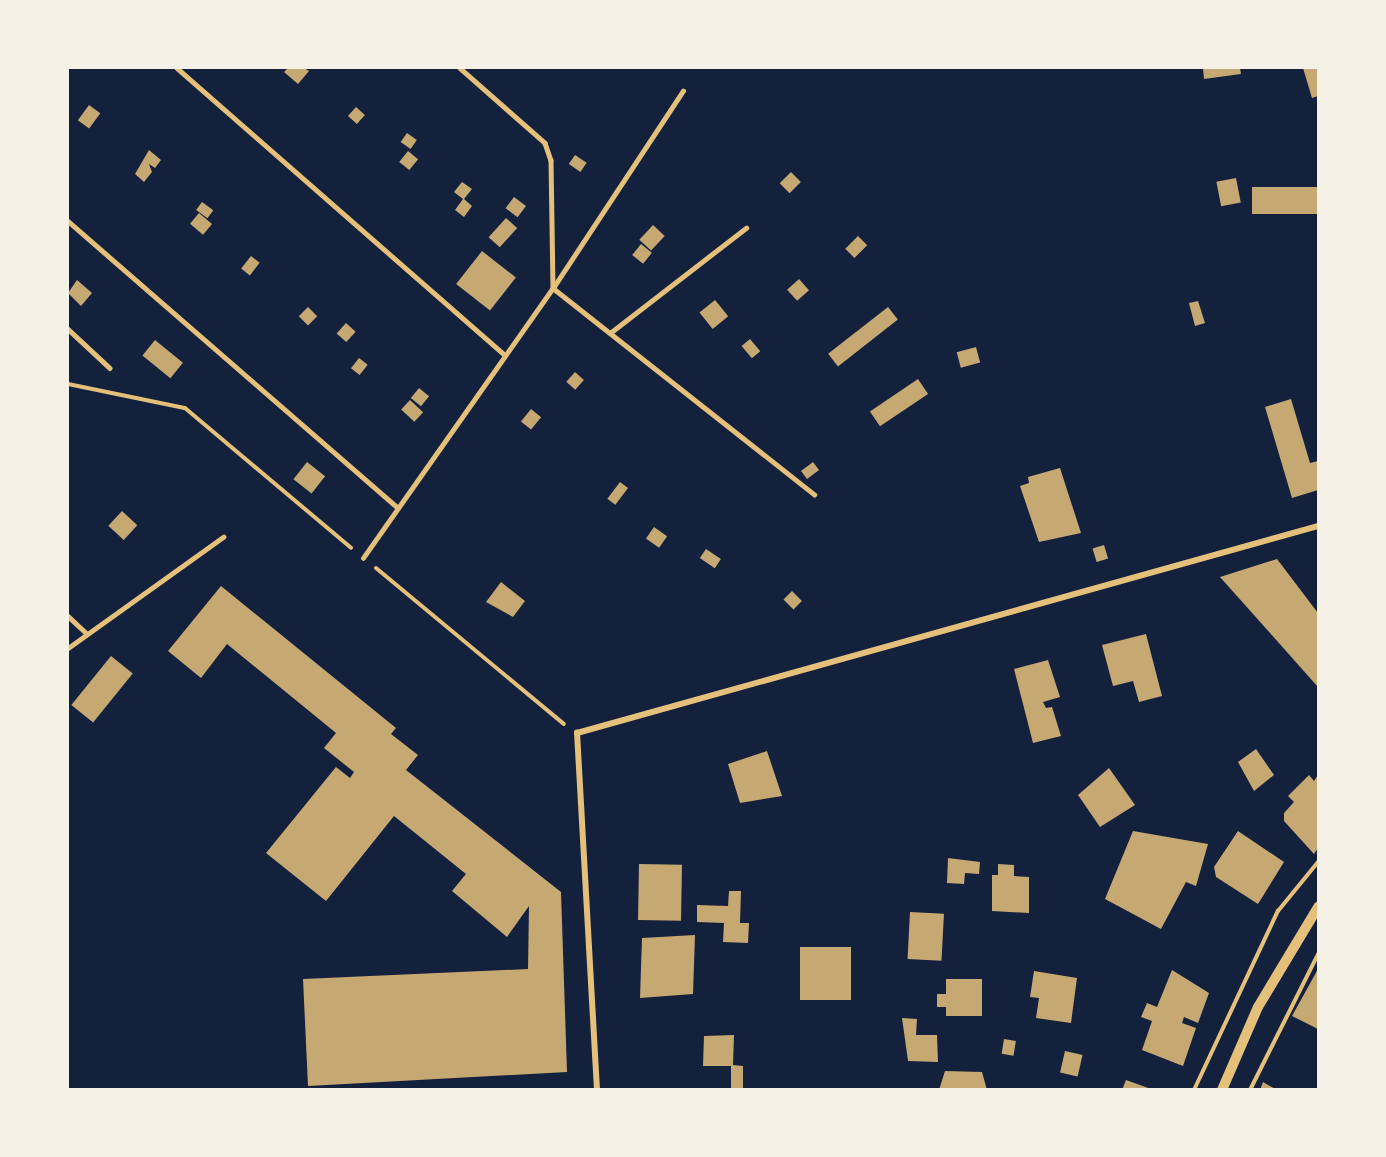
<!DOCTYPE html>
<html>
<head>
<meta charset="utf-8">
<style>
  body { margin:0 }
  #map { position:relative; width:1386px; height:1157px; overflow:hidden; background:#14213d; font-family:"Exo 2",sans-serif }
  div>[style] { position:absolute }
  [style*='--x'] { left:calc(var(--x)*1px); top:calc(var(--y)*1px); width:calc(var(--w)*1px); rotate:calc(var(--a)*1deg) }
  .building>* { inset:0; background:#c6a872; transform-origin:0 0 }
  .path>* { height:4px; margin:-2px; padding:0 2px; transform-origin:2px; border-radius:2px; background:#e5c07b }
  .service>* { height:4.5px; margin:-2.25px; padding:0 2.25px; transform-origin:2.25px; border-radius:2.25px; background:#e5c07b }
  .minor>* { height:6px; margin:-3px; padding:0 3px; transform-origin:3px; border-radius:3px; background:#e5c07b }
  .tertiary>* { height:10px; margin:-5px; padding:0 5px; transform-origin:5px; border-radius:5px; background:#e5c07b }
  span { translate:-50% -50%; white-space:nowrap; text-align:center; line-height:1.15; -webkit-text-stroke:6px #f6f1e7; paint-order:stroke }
  .frame { position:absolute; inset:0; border:69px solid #f6f1e7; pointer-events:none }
</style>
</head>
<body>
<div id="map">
  <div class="building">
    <i style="clip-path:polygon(288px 68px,304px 68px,309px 71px,298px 84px,284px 72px)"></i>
    <i style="clip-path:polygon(1203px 68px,1240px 68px,1241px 74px,1204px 79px)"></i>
    <i style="clip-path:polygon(1303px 68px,1318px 68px,1318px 96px,1312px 98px)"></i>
    <i style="left:89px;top:105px;width:14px;height:19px;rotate:36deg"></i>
    <i style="left:356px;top:107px;width:12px;height:12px;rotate:42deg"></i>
    <i style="left:407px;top:133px;width:12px;height:11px;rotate:35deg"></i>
    <i style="clip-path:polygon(149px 150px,161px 160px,155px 168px,149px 164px,152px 172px,144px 182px,135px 174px)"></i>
    <i style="left:408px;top:151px;width:13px;height:14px;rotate:39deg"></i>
    <i style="left:575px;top:155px;width:14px;height:11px;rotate:34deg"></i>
    <i style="left:791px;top:172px;width:14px;height:16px;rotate:45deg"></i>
    <i style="left:1236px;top:178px;width:25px;height:20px;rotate:79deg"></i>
    <i style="clip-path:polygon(462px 182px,472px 189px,464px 199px,472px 206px,464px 217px,455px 210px,463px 199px,454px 192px)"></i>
    <i style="left:1318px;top:187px;width:27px;height:66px;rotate:90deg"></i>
    <i style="left:514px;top:197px;width:15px;height:14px;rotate:37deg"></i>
    <i style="left:202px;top:202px;width:14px;height:10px;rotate:36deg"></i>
    <i style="left:199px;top:213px;width:17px;height:14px;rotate:40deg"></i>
    <i style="left:506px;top:218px;width:15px;height:26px;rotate:42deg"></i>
    <i style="left:653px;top:225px;width:16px;height:20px;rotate:43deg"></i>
    <i style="left:858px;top:236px;width:13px;height:18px;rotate:45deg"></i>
    <i style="left:641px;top:244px;width:14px;height:14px;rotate:39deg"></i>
    <i style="left:482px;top:251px;width:43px;height:42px;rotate:38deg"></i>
    <i style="left:251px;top:256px;width:11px;height:16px;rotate:38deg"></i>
    <i style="left:799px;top:279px;width:15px;height:16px;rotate:48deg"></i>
    <i style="clip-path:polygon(77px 280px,92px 293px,81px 306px,68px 293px)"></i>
    <i style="left:715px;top:300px;width:21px;height:20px;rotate:51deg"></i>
    <i style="clip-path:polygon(1198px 301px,1205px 323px,1195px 326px,1189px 303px)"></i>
    <i style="left:308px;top:307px;width:13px;height:13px;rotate:45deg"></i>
    <i style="left:888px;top:307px;width:16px;height:76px;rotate:52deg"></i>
    <i style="left:346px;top:323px;width:13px;height:14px;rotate:42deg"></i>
    <i style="left:750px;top:339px;width:16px;height:11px;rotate:50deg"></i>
    <i style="left:155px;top:340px;width:36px;height:20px;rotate:39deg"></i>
    <i style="left:976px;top:347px;width:16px;height:20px;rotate:75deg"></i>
    <i style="left:359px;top:358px;width:11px;height:13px;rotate:38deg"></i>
    <i style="left:575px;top:372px;width:12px;height:13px;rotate:42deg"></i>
    <i style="left:918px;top:379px;width:18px;height:58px;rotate:56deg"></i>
    <i style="left:419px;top:388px;width:13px;height:13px;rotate:39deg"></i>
    <i style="clip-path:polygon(1291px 399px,1310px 463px,1318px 461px,1318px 490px,1292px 498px,1265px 407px)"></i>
    <i style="left:410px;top:400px;width:18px;height:13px;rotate:43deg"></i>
    <i style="left:531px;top:409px;width:13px;height:16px;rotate:39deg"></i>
    <i style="left:307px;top:462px;width:23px;height:22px;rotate:38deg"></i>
    <i style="left:813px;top:462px;width:10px;height:15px;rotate:53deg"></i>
    <i style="clip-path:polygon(1060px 468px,1081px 533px,1039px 542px,1020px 486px,1029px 483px,1028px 477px)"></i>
    <i style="left:620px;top:482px;width:10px;height:21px;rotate:37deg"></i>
    <i style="left:122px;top:511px;width:21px;height:20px;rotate:43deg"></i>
    <i style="left:654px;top:527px;width:16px;height:14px;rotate:35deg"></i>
    <i style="left:1104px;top:545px;width:14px;height:12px;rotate:73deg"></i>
    <i style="left:706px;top:549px;width:18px;height:11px;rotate:34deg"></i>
    <i style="clip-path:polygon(1277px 559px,1318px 613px,1318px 687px,1220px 577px)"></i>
    <i style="clip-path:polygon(501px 582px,525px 601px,513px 617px,486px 602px)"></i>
    <i style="clip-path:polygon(221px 586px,396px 728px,391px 734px,418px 755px,406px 770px,561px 892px,567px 1072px,308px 1086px,303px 979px,528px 969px,529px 906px,507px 937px,452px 891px,466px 874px,394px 816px,326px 901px,266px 853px,336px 767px,350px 778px,354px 772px,324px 748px,336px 733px,227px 644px,201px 678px,168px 651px)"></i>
    <i style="left:792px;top:591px;width:14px;height:12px;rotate:45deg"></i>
    <i style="clip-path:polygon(1146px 634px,1162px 696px,1139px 702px,1133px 681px,1113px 686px,1102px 645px)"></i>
    <i style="left:111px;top:656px;width:28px;height:63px;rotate:39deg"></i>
    <i style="clip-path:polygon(1048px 660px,1060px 697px,1043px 702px,1046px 708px,1052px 707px,1061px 736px,1033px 743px,1014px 669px)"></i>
    <i style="clip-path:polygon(1256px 749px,1274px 775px,1254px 791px,1238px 762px)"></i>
    <i style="clip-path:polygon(767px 751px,782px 796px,740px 803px,728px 764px)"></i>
    <i style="clip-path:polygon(1109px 768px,1135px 805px,1100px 827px,1078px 795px)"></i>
    <i style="clip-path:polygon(1309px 775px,1314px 781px,1318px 775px,1318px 848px,1314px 854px,1284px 821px,1284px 813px,1294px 802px,1288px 796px)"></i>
    <i style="clip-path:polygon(1133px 831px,1208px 844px,1196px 886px,1186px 882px,1161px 929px,1105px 899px)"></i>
    <i style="clip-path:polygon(1238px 831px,1284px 862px,1258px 904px,1216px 877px,1214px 867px)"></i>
    <i style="clip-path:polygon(948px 858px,980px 862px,979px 874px,965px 873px,964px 884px,947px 883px)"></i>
    <i style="left:639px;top:864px;width:43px;height:56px;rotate:1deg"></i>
    <i style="clip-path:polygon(998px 864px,1014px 865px,1014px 876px,1029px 877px,1029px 913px,992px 911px,992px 875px,998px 875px)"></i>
    <i style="clip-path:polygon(729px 891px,741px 891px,740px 923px,749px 923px,748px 943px,723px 942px,724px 923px,697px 922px,697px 905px,728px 906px)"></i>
    <i style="left:910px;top:912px;width:34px;height:47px;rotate:3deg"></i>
    <i style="clip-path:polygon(695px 935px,693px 994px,640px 998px,642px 938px)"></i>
    <i style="left:800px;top:947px;width:51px;height:53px"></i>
    <i style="clip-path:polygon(1318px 969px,1318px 1029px,1292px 1016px)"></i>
    <i style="clip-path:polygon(1172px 970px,1209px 993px,1198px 1023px,1184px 1017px,1182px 1023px,1196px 1028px,1183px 1066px,1142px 1050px,1152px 1021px,1141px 1017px,1147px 1003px,1157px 1007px)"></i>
    <i style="clip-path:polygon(1034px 971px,1077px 978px,1071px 1023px,1036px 1018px,1039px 998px,1030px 997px)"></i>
    <i style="clip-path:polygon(946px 979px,982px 979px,982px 1016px,946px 1016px,946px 1007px,937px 1007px,937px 994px,946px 994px)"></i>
    <i style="clip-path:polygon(902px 1018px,917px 1019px,916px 1035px,937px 1035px,938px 1062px,908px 1061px)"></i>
    <i style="clip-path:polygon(734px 1035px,733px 1065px,743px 1066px,743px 1090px,731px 1090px,731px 1066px,703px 1066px,704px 1036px)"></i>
    <i style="left:1004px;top:1039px;width:12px;height:15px;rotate:9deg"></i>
    <i style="left:1065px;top:1051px;width:18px;height:22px;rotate:13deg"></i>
    <i style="clip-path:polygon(945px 1071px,982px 1072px,987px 1090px,939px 1090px)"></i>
    <i style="clip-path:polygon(1126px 1080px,1151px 1089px,1151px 1090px,1122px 1090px)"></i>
    <i style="clip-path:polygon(1263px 1082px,1277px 1090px,1260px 1090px)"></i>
  </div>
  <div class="path">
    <i style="--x:68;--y:384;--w:119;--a:11.6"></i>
    <i style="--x:185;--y:408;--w:217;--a:40.1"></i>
    <i style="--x:376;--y:568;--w:244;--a:39.7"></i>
    <i style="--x:1194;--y:1090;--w:198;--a:-64.9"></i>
    <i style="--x:1278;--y:911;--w:63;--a:-50.8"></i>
    <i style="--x:1250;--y:1090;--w:152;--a:-63.4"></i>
  </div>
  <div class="service">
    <i style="--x:177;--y:68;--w:436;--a:41.2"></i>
    <i style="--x:460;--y:68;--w:113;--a:41.4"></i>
    <i style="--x:545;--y:143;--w:18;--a:71"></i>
    <i style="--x:551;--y:160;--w:128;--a:89.1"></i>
    <i style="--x:68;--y:221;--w:437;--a:41"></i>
    <i style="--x:553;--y:288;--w:236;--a:-56.6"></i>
    <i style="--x:68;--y:329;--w:57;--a:42.9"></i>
    <i style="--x:610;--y:333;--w:172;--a:-37.7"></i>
    <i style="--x:363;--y:558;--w:330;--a:-54.9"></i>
    <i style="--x:553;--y:288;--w:333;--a:38.3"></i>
    <i style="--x:68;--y:616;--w:26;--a:43"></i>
    <i style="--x:68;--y:648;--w:191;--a:-35.6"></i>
  </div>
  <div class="minor">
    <i style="--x:597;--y:1090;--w:358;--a:-93.2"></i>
    <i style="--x:577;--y:733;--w:769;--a:-15.61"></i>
  </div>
  <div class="tertiary">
    <i style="--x:1222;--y:1090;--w:90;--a:-66.6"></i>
    <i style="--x:1258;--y:1007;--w:117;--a:-59"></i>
  </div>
  <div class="frame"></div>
</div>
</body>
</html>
